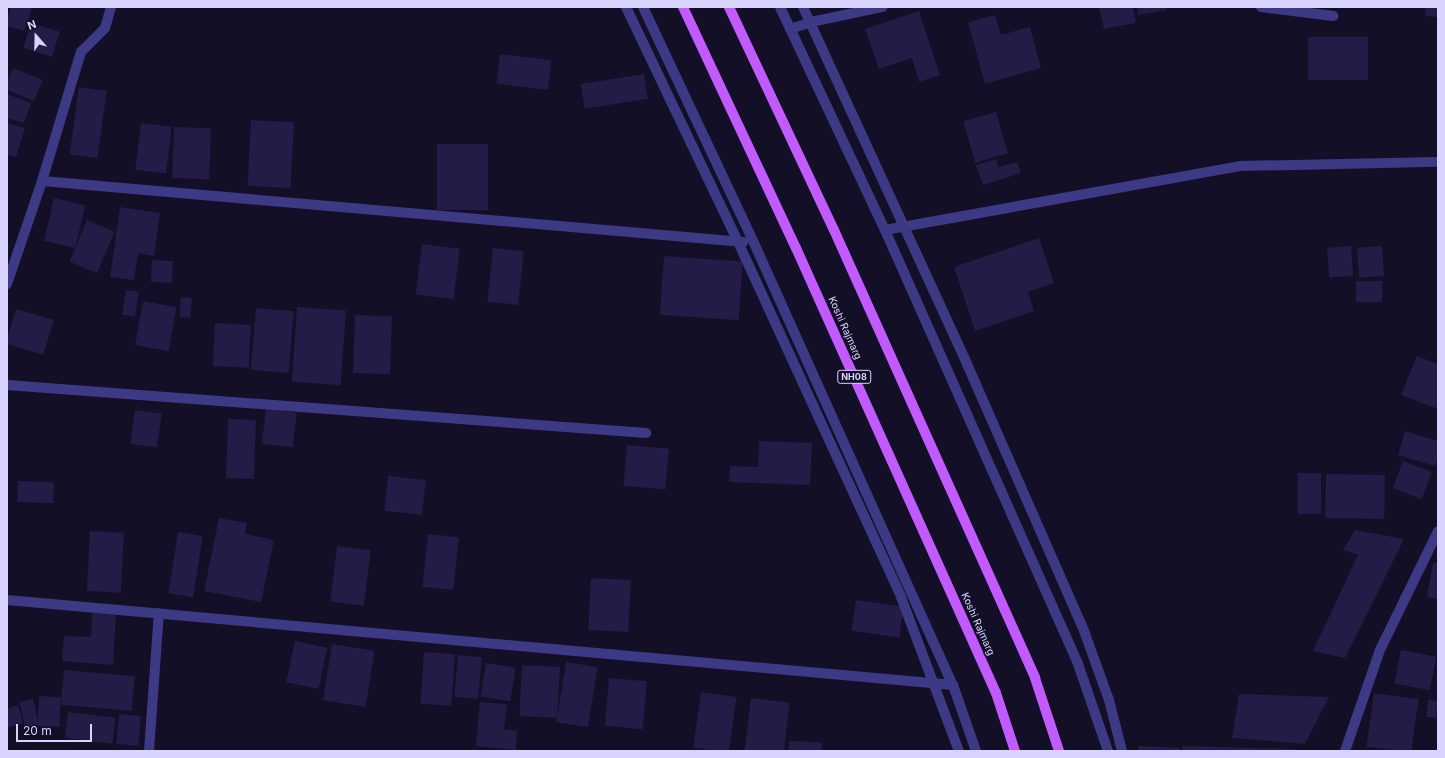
<!DOCTYPE html>
<html>
<head>
<meta charset="utf-8">
<style>
  body { margin:0 }
  #map { position:relative; width:1445px; height:758px; overflow:hidden; background:#130f26; font-family:Inter,sans-serif }
  div>[style] { position:absolute }
  [style*='--x'] { left:calc(var(--x)*1px); top:calc(var(--y)*1px); width:calc(var(--w)*1px); rotate:calc(var(--a)*1deg) }
  .building>* { inset:0; background:#241b47; transform-origin:0 0 }
  .minor>* { height:10px; margin:-5px; padding:0 5px; transform-origin:5px; border-radius:5px; background:#3d3a85 }
  .major>* { height:10px; margin:-5px; padding:0 5px; transform-origin:5px; border-radius:5px; background:#c25bff }
  span { translate:-50% -50%; white-space:nowrap; text-align:center; line-height:1.15; -webkit-text-stroke:3.5px #130f26; paint-order:stroke }
  .shield-label span { padding:1px 3px; background:#130f26; border:1px solid; border-radius:3px; -webkit-text-stroke-width:0 }
  .shield-label { font-size:9px; color:#d9d4ff; font-weight:700 }
  .street-label { font-size:10px; color:#d9d4ff }
  .frame { position:absolute; inset:0; border:8px solid #d9d4ff; pointer-events:none }
  .north { position:absolute; left:16px; top:16px; width:40px; height:40px; -webkit-text-stroke:3px #130f26; paint-order:stroke; rotate:340deg; font-size:11px; font-weight:700; line-height:16px; text-align:center; color:#d9d4ff }
  .north::after { content:''; display:block; margin:auto; width:14px; height:18px; background:#d9d4ff; clip-path:polygon(50% 0,100% 100%,50% 72%,0 100%) }
  .scale { position:absolute; left:16px; top:724px; width:76px; height:18px; box-sizing:border-box; border:2px solid #d9d4ff; border-top:0; padding-left:5px; font-size:12px; line-height:14px; white-space:nowrap; color:#d9d4ff; -webkit-text-stroke:3px #130f26; paint-order:stroke }
</style>
</head>
<body>
<div id="map">
  <div class="building">
    <i style="clip-path:polygon(11px 7px,32px 8px,24px 31px,7px 26px,7px 18px)"></i>
    <i style="clip-path:polygon(1099px 7px,1133px 7px,1136px 23px,1104px 29px)"></i>
    <i style="clip-path:polygon(1137px 7px,1166px 7px,1166px 10px,1138px 15px)"></i>
    <i style="clip-path:polygon(1426px 7px,1438px 7px,1438px 17px,1425px 16px)"></i>
    <i style="clip-path:polygon(919px 11px,940px 75px,919px 82px,912px 58px,879px 69px,865px 29px)"></i>
    <i style="clip-path:polygon(995px 15px,1001px 35px,1030px 27px,1041px 68px,985px 84px,968px 22px)"></i>
    <i style="left:31px;top:23px;width:30px;height:26px;rotate:17deg"></i>
    <i style="left:1368px;top:37px;width:43px;height:60px;rotate:90deg"></i>
    <i style="left:500px;top:54px;width:52px;height:30px;rotate:7deg"></i>
    <i style="clip-path:polygon(13px 68px,43px 80px,34px 101px,7px 90px,7px 82px)"></i>
    <i style="left:644px;top:74px;width:25px;height:64px;rotate:81deg"></i>
    <i style="left:79px;top:87px;width:28px;height:68px;rotate:8deg"></i>
    <i style="clip-path:polygon(7px 94px,31px 103px,24px 123px,7px 118px)"></i>
    <i style="left:996px;top:112px;width:43px;height:34px;rotate:74deg"></i>
    <i style="left:251px;top:120px;width:43px;height:66px;rotate:3deg"></i>
    <i style="clip-path:polygon(7px 123px,25px 128px,16px 157px,7px 154px)"></i>
    <i style="left:141px;top:123px;width:31px;height:47px;rotate:7deg"></i>
    <i style="left:174px;top:127px;width:37px;height:51px;rotate:2deg"></i>
    <i style="left:437px;top:144px;width:51px;height:66px"></i>
    <i style="clip-path:polygon(996px 159px,998px 167px,1017px 162px,1021px 173px,983px 185px,976px 165px)"></i>
    <i style="left:54px;top:198px;width:32px;height:44px;rotate:13deg"></i>
    <i style="clip-path:polygon(120px 207px,160px 213px,154px 256px,138px 253px,134px 280px,110px 277px)"></i>
    <i style="left:87px;top:220px;width:30px;height:45px;rotate:23deg"></i>
    <i style="clip-path:polygon(1039px 238px,1054px 283px,1028px 292px,1034px 311px,975px 331px,954px 267px)"></i>
    <i style="left:422px;top:244px;width:38px;height:51px;rotate:7deg"></i>
    <i style="left:1351px;top:246px;width:30px;height:24px;rotate:86deg"></i>
    <i style="left:1382px;top:246px;width:30px;height:25px;rotate:86deg"></i>
    <i style="left:493px;top:248px;width:31px;height:54px;rotate:6deg"></i>
    <i style="left:664px;top:256px;width:79px;height:59px;rotate:4deg"></i>
    <i style="left:152px;top:260px;width:21px;height:22px;rotate:3deg"></i>
    <i style="left:1382px;top:281px;width:21px;height:26px;rotate:90deg"></i>
    <i style="left:126px;top:290px;width:13px;height:25px;rotate:9deg"></i>
    <i style="left:181px;top:297px;width:11px;height:20px;rotate:5deg"></i>
    <i style="left:143px;top:301px;width:34px;height:45px;rotate:10deg"></i>
    <i style="left:297px;top:307px;width:49px;height:75px;rotate:4deg"></i>
    <i style="left:256px;top:308px;width:38px;height:62px;rotate:5deg"></i>
    <i style="clip-path:polygon(16px 309px,54px 320px,43px 355px,7px 344px,7px 338px)"></i>
    <i style="left:355px;top:315px;width:37px;height:58px;rotate:2deg"></i>
    <i style="left:215px;top:323px;width:36px;height:43px;rotate:3deg"></i>
    <i style="clip-path:polygon(1417px 356px,1438px 364px,1438px 409px,1401px 395px)"></i>
    <i style="left:266px;top:409px;width:31px;height:35px;rotate:7deg"></i>
    <i style="left:135px;top:410px;width:27px;height:34px;rotate:8deg"></i>
    <i style="left:228px;top:419px;width:28px;height:59px;rotate:2deg"></i>
    <i style="clip-path:polygon(1405px 431px,1438px 441px,1438px 458px,1435px 466px,1398px 455px)"></i>
    <i style="clip-path:polygon(759px 441px,812px 443px,810px 485px,729px 482px,730px 466px,758px 467px)"></i>
    <i style="left:627px;top:445px;width:42px;height:41px;rotate:5deg"></i>
    <i style="left:1403px;top:461px;width:31px;height:29px;rotate:21deg"></i>
    <i style="left:1298px;top:473px;width:23px;height:41px"></i>
    <i style="left:1326px;top:474px;width:59px;height:44px;rotate:1deg"></i>
    <i style="left:388px;top:476px;width:38px;height:35px;rotate:6deg"></i>
    <i style="left:18px;top:481px;width:36px;height:21px;rotate:2deg"></i>
    <i style="clip-path:polygon(219px 518px,247px 523px,245px 534px,274px 540px,261px 602px,204px 591px)"></i>
    <i style="clip-path:polygon(1355px 530px,1404px 539px,1345px 658px,1313px 651px,1358px 555px,1343px 550px)"></i>
    <i style="left:90px;top:531px;width:34px;height:60px;rotate:3deg"></i>
    <i style="left:178px;top:532px;width:25px;height:62px;rotate:9deg"></i>
    <i style="left:428px;top:534px;width:31px;height:53px;rotate:6deg"></i>
    <i style="left:337px;top:546px;width:34px;height:56px;rotate:7deg"></i>
    <i style="clip-path:polygon(1433px 563px,1438px 563px,1438px 599px,1427px 597px)"></i>
    <i style="left:591px;top:578px;width:40px;height:52px;rotate:3deg"></i>
    <i style="left:856px;top:600px;width:48px;height:31px;rotate:8deg"></i>
    <i style="clip-path:polygon(92px 613px,116px 614px,113px 665px,62px 661px,64px 636px,91px 637px)"></i>
    <i style="left:295px;top:641px;width:33px;height:42px;rotate:12deg"></i>
    <i style="left:332px;top:644px;width:43px;height:57px;rotate:9deg"></i>
    <i style="left:1401px;top:650px;width:36px;height:34px;rotate:11deg"></i>
    <i style="left:424px;top:652px;width:31px;height:52px;rotate:4deg"></i>
    <i style="left:458px;top:655px;width:24px;height:42px;rotate:5deg"></i>
    <i style="left:566px;top:662px;width:32px;height:61px;rotate:9deg"></i>
    <i style="left:486px;top:663px;width:30px;height:34px;rotate:9deg"></i>
    <i style="left:522px;top:665px;width:38px;height:51px;rotate:3deg"></i>
    <i style="left:64px;top:670px;width:71px;height:35px;rotate:5deg"></i>
    <i style="left:609px;top:678px;width:38px;height:48px;rotate:5deg"></i>
    <i style="left:701px;top:692px;width:36px;height:56px;rotate:8deg"></i>
    <i style="left:1374px;top:693px;width:45px;height:54px;rotate:8deg"></i>
    <i style="clip-path:polygon(1239px 694px,1329px 697px,1305px 744px,1232px 738px)"></i>
    <i style="left:39px;top:696px;width:22px;height:30px;rotate:3deg"></i>
    <i style="left:751px;top:698px;width:39px;height:53px;rotate:7deg"></i>
    <i style="left:33px;top:699px;width:27px;height:14px;rotate:77deg"></i>
    <i style="left:1428px;top:700px;width:10px;height:17px;rotate:6deg"></i>
    <i style="clip-path:polygon(480px 702px,507px 704px,504px 729px,517px 731px,516px 750px,476px 746px)"></i>
    <i style="clip-path:polygon(18px 705px,23px 723px,7px 728px,7px 709px)"></i>
    <i style="left:68px;top:712px;width:48px;height:26px;rotate:7deg"></i>
    <i style="left:119px;top:714px;width:22px;height:30px;rotate:5deg"></i>
    <i style="left:789px;top:741px;width:33px;height:10px;rotate:2deg"></i>
    <i style="clip-path:polygon(1138px 746px,1180px 748px,1180px 751px,1138px 751px)"></i>
    <i style="clip-path:polygon(1182px 746px,1295px 749px,1295px 751px,1182px 751px)"></i>
  </div>
  <div class="minor">
    <i style="--x:626;--y:7;--w:260;--a:64.5"></i>
    <i style="--x:738;--y:242;--w:391;--a:65.3"></i>
    <i style="--x:901;--y:597;--w:165;--a:69.4"></i>
    <i style="--x:643;--y:7;--w:261;--a:64.8"></i>
    <i style="--x:754;--y:243;--w:485;--a:65.8"></i>
    <i style="--x:953;--y:685;--w:70;--a:70.8"></i>
    <i style="--x:780;--y:7;--w:246;--a:64.8"></i>
    <i style="--x:885;--y:230;--w:472;--a:66"></i>
    <i style="--x:1077;--y:661;--w:95;--a:71"></i>
    <i style="--x:803;--y:7;--w:393;--a:65.3"></i>
    <i style="--x:967;--y:364;--w:292;--a:66.3"></i>
    <i style="--x:1084;--y:631;--w:73;--a:70.1"></i>
    <i style="--x:1109;--y:700;--w:53;--a:75.7"></i>
    <i style="--x:1261;--y:7;--w:73;--a:7.1"></i>
    <i style="--x:790;--y:29;--w:22;--a:-18"></i>
    <i style="--x:811;--y:22;--w:73;--a:-11.9"></i>
    <i style="--x:42;--y:181;--w:704;--a:4.97"></i>
    <i style="--x:885;--y:230;--w:362;--a:-10.2"></i>
    <i style="--x:1241;--y:166;--w:197;--a:-1.2"></i>
    <i style="--x:7;--y:284;--w:109;--a:-71.2"></i>
    <i style="--x:42;--y:181;--w:135;--a:-73.2"></i>
    <i style="--x:81;--y:52;--w:34;--a:-45"></i>
    <i style="--x:105;--y:28;--w:22;--a:-74"></i>
    <i style="--x:7;--y:385;--w:641;--a:4.3"></i>
    <i style="--x:7;--y:600;--w:950;--a:5.13"></i>
    <i style="--x:149;--y:751;--w:138;--a:-85.9"></i>
    <i style="--x:1345;--y:751;--w:107;--a:-70.9"></i>
    <i style="--x:1380;--y:650;--w:132;--a:-64"></i>
  </div>
  <div class="major">
    <i style="--x:683;--y:7;--w:266;--a:64.9"></i>
    <i style="--x:796;--y:248;--w:488;--a:65.8"></i>
    <i style="--x:996;--y:693;--w:61;--a:71.9"></i>
    <i style="--x:729;--y:7;--w:246;--a:64.8"></i>
    <i style="--x:834;--y:230;--w:491;--a:65.8"></i>
    <i style="--x:1035;--y:678;--w:77;--a:71.8"></i>
  </div>
  <div class="shield-label">
    <span style="left:854px;top:377px">NH08</span>
  </div>
  <div class="street-label">
    <span style="left:845px;top:328px;rotate:66deg">Koshi Rajmarg</span>
    <span style="left:978px;top:624px;rotate:66deg">Koshi Rajmarg</span>
  </div>
  <div class="frame"></div>
  <div class="north">N</div>
  <div class="scale">20 m</div>
</div>
</body>
</html>
